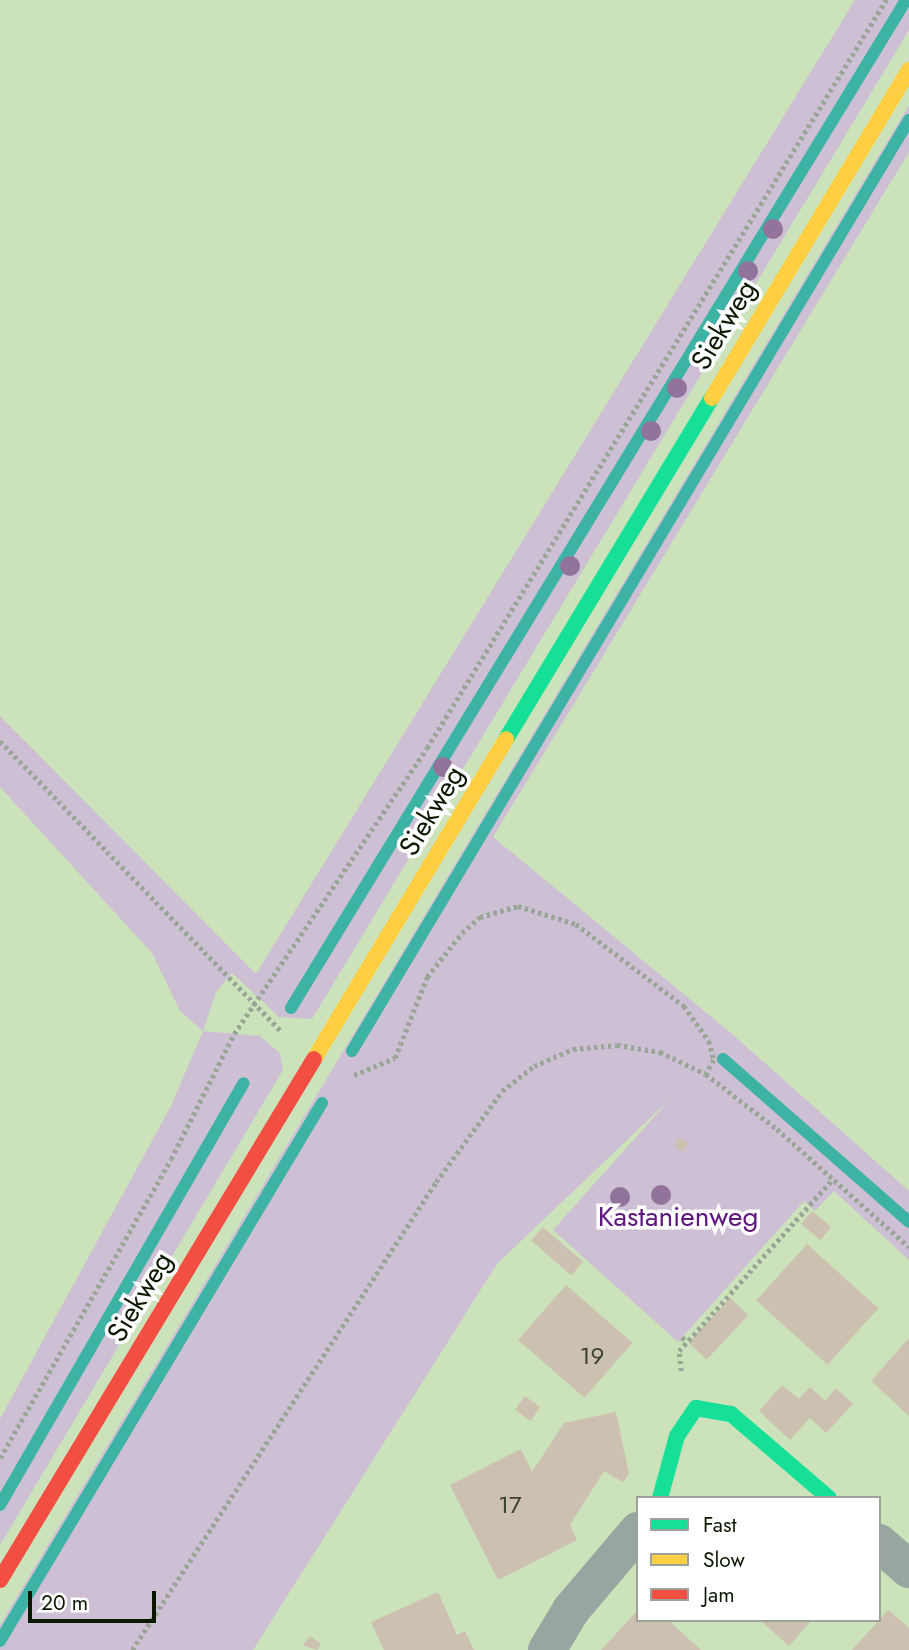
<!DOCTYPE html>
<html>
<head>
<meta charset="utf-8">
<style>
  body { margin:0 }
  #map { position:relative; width:909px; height:1650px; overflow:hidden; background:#cce2ba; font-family:Jost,sans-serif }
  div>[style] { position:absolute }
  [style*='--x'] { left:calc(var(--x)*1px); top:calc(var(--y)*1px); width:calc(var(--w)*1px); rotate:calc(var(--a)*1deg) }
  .green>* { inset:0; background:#cdbfd4 }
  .stream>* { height:12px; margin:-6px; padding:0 6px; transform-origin:6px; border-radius:6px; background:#3db3a5 }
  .building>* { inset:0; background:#ccc0b1; transform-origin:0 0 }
  .path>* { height:4.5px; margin-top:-2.25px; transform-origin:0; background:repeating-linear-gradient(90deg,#99a696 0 3.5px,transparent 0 7px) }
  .street>* { height:38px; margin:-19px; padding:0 19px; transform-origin:19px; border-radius:19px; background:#99a5a0 }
  .fast>* { height:16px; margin:-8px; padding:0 8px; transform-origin:8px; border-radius:8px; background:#16e098 }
  .slow>* { height:16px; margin:-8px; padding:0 8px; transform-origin:8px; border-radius:8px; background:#ffcf43 }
  .jam>* { height:16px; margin:-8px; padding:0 8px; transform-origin:8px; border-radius:8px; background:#f24e42 }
  .trees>* { width:20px; height:20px; margin:-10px; border-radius:50%; background:#91739b }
  span { translate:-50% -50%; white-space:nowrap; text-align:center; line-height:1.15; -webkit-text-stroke:7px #fff; paint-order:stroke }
  .number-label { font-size:24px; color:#3a422c }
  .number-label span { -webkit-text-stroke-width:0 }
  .street-label { font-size:28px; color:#0a1800 }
  .park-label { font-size:28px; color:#601881 }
  .legend { position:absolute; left:636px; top:1496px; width:245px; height:126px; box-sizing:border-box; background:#fff; border:2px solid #9da399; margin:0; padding:9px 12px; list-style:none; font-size:21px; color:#0a1800 }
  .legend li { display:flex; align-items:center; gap:14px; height:35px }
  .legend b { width:35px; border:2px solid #9da399 }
  .scale { position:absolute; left:28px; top:1591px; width:128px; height:32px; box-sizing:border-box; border:4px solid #0a1800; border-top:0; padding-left:9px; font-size:21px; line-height:24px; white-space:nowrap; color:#0a1800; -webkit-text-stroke:5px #fff; paint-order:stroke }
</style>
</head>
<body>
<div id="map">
  <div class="green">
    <i style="clip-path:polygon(855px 0,909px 0,909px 30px,312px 1019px,279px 1017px,232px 973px,216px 992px,203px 1031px,260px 1036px,280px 1053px,283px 1070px,0 1545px,0 1419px,171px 1106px,203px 1031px,180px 1011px,152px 953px,0 787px,0 716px,256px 974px)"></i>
    <i style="clip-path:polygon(909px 105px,909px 152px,493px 837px,732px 1034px,909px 1191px,909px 1260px,834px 1191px,815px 1211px,804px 1201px,678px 1342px,553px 1230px,670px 1099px,497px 1264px,253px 1650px,0 1650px,0 1625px)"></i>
  </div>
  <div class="stream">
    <i style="--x:291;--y:1008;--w:1181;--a:-58.61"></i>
    <i style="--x:352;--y:1051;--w:1085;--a:-59.11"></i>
    <i style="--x:723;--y:1059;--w:247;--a:41.2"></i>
    <i style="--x:0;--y:1505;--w:487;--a:-60"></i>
    <i style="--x:0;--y:1641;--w:627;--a:-59.1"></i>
  </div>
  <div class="building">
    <i style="left:680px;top:1137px;width:11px;height:10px;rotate:38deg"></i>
    <i style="left:812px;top:1211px;width:25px;height:17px;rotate:40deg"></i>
    <i style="left:543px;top:1227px;width:53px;height:18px;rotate:41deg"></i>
    <i style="left:807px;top:1244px;width:96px;height:76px;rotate:42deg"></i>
    <i style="left:566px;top:1285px;width:88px;height:73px;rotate:41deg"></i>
    <i style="left:730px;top:1298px;width:25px;height:61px;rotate:43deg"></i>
    <i style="clip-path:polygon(909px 1338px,909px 1416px,871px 1381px)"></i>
    <i style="clip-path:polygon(782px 1385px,799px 1399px,810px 1387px,825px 1401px,836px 1388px,853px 1404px,826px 1433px,810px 1418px,790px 1440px,759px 1411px)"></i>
    <i style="left:525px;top:1396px;width:19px;height:17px;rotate:36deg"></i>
    <i style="clip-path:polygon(616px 1412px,629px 1474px,623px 1482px,604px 1471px,570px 1525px,577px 1540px,498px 1580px,450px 1485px,521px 1449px,532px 1472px,564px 1423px)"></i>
    <i style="clip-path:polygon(438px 1592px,457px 1635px,465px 1631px,474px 1650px,384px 1650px,371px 1622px)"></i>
    <i style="clip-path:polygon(638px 1610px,638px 1620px,668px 1620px,701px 1650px,601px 1650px)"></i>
    <i style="clip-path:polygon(888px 1610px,909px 1628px,909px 1650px,852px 1650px)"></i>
    <i style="clip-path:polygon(760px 1620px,812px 1620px,789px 1646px)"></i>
    <i style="clip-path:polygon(310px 1636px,321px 1644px,317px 1650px,303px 1645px)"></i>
  </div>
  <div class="path">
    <i style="--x:0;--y:741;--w:405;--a:45.9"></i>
    <i style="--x:354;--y:1075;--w:44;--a:-22.5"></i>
    <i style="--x:395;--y:1058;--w:87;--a:-68.4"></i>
    <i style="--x:427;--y:977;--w:56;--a:-51.5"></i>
    <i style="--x:462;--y:933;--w:24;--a:-42"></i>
    <i style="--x:480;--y:917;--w:40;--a:-16"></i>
    <i style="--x:518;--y:906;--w:61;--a:17.2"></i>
    <i style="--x:576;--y:924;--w:136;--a:37.2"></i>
    <i style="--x:684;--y:1006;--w:43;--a:54.5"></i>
    <i style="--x:709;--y:1041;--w:20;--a:75"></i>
    <i style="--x:714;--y:1060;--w:16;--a:120"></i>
    <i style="--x:682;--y:1337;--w:7;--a:45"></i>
    <i style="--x:681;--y:1371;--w:20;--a:-96"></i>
    <i style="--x:679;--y:1351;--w:231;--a:-48.2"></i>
    <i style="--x:0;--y:1458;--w:344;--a:-60.2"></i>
    <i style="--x:171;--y:1159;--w:140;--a:-63.3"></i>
    <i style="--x:234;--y:1034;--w:345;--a:-56"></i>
    <i style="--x:427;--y:748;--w:878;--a:-58.47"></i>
    <i style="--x:132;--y:1650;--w:558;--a:-56.99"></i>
    <i style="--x:436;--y:1182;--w:112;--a:-54"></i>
    <i style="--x:502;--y:1091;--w:41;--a:-38"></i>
    <i style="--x:534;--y:1066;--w:43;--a:-23.6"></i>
    <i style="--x:573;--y:1049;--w:44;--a:-5.2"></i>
    <i style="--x:617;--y:1045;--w:44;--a:9.2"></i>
    <i style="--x:660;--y:1052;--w:51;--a:25.6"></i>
    <i style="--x:706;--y:1074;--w:90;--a:37.8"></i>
    <i style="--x:777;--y:1129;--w:177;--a:41.8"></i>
  </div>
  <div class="street">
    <i style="--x:879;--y:1543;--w:40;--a:41"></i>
    <i style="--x:547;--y:1650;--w:47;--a:-59"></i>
    <i style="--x:571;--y:1610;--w:104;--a:-49.7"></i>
  </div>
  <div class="fast">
    <i style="--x:506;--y:739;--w:398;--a:-58.9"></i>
    <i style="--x:660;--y:1498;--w:64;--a:-74.7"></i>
    <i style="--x:677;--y:1436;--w:34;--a:-56"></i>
    <i style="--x:696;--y:1408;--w:36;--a:10"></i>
    <i style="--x:731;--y:1414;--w:129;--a:40.6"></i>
  </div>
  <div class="slow">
    <i style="--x:712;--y:398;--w:383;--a:-59"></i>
    <i style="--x:314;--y:1059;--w:373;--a:-59"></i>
  </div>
  <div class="jam">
    <i style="--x:0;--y:1580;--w:608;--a:-58.92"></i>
  </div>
  <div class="trees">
    <i style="left:773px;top:229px"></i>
    <i style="left:748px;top:271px"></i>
    <i style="left:677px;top:388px"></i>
    <i style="left:651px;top:431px"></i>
    <i style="left:570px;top:566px"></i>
    <i style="left:443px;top:767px"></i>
    <i style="left:661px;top:1195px"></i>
    <i style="left:620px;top:1197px"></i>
  </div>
  <div class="number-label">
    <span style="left:592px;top:1356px">19</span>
    <span style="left:510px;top:1505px">17</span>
  </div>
  <div class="street-label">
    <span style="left:724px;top:325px;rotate:-59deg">Siekweg</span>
    <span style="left:432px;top:811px;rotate:-59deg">Siekweg</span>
    <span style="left:140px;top:1297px;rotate:-59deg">Siekweg</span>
  </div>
  <div class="park-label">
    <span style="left:678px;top:1217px">Kastanienweg</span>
  </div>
  <ul class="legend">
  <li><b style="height:9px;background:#16e098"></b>Fast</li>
  <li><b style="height:9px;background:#ffcf43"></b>Slow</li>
  <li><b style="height:9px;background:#f24e42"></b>Jam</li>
  </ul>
  <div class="scale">20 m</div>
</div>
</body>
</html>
